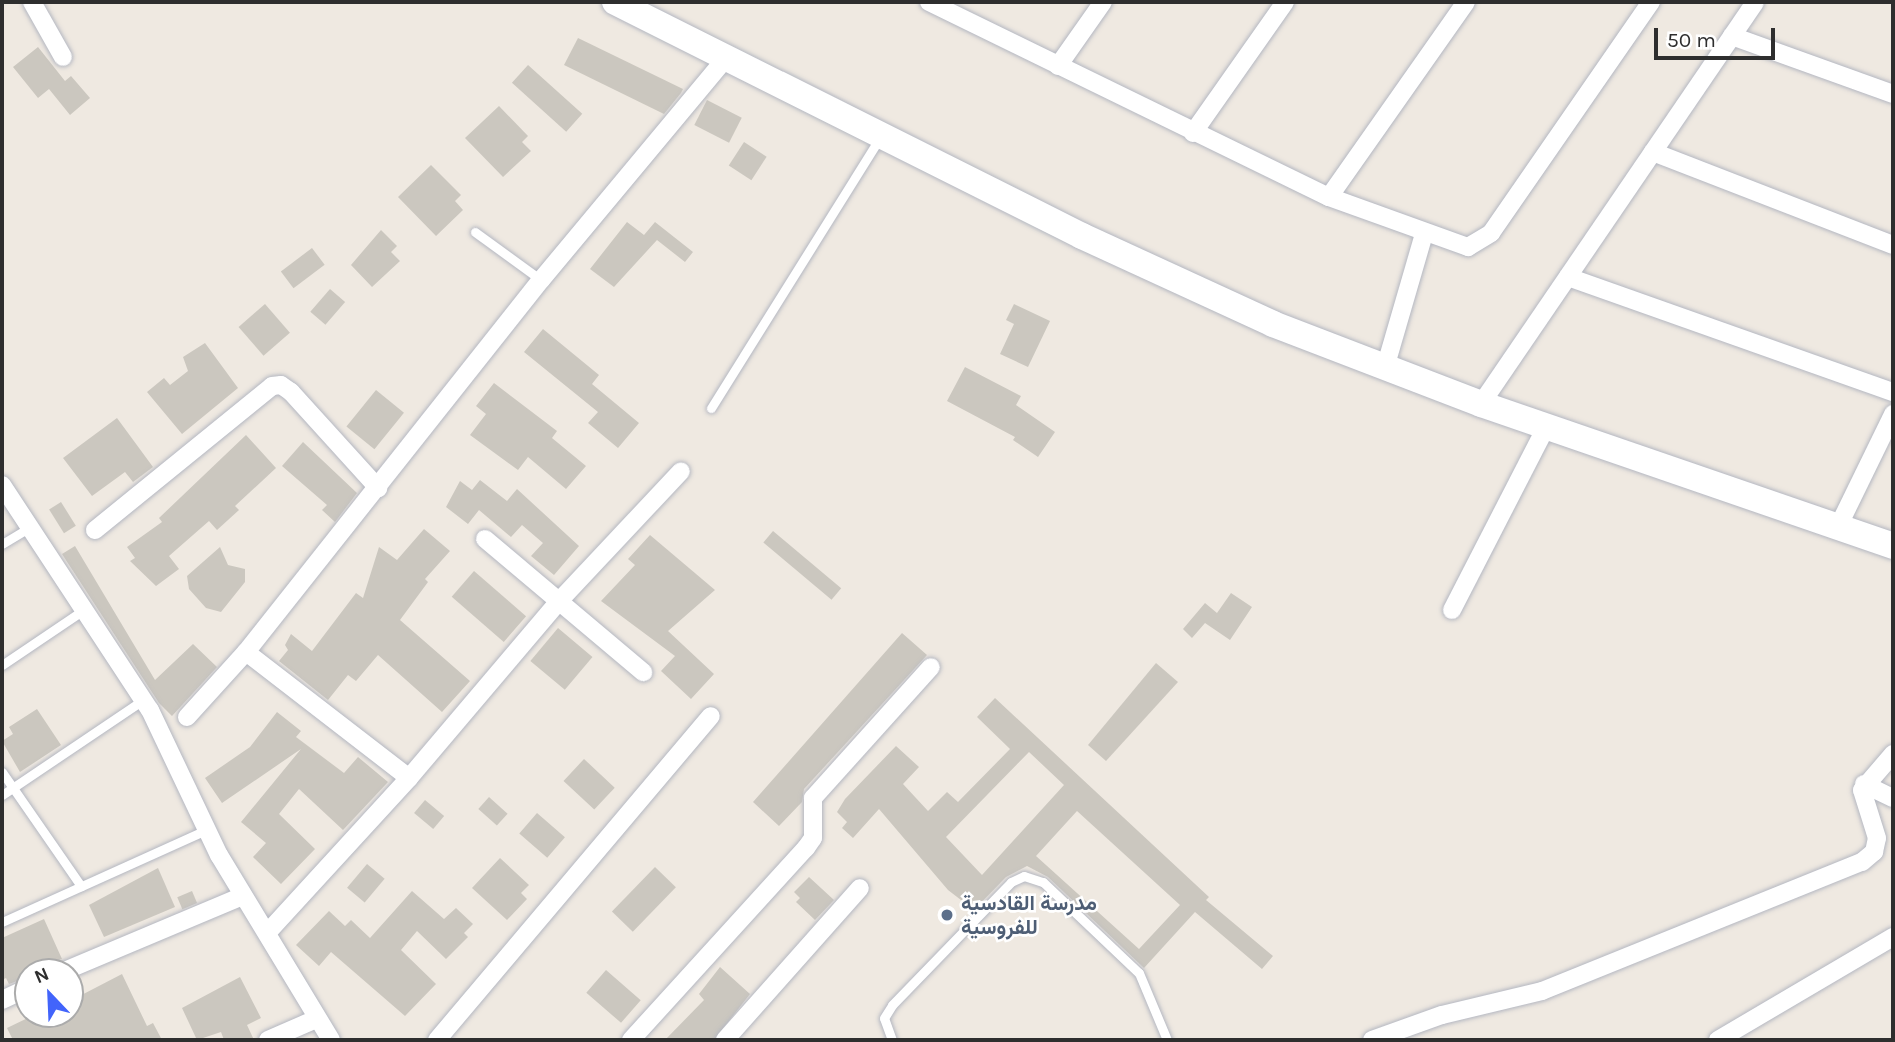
<!DOCTYPE html>
<html>
<head>
<meta charset="utf-8">
<style>
  body { margin:0 }
  #map { position:relative; width:1895px; height:1042px; overflow:hidden; background:#efe9e1; font-family:Karla,Vazirmatn,sans-serif }
  div>[style] { position:absolute }
  [style*='--x'] { left:calc(var(--x)*1px); top:calc(var(--y)*1px); width:calc(var(--w)*1px); rotate:calc(var(--a)*1deg) }
  .building>* { inset:0; background:#cbc7bf; transform-origin:0 0 }
  .roads { filter:drop-shadow(0 0 2px #b4b7c1) drop-shadow(0 0 2px #b4b7c1) }
  .lane>* { height:9px; margin:-4.5px; padding:0 4.5px; transform-origin:4.5px; border-radius:4.5px; background:#fff }
  .street>* { height:18px; margin:-9px; padding:0 9px; transform-origin:9px; border-radius:9px; background:#fff }
  .secondary>* { height:26px; margin:-13px; padding:0 13px; transform-origin:13px; border-radius:13px; background:#fff }
  .dots>* { width:19px; height:19px; translate:-50% -50%; box-sizing:border-box; border:4px solid #fff; border-radius:50% }
  span { translate:-50% -50%; white-space:nowrap; text-align:center; line-height:1.15; -webkit-text-stroke:5px #fff; paint-order:stroke }
  .service-label { font-size:21px; color:#4e5e75; font-weight:700 }
  .left { translate:0 -50%; text-align:left }
  .frame { position:absolute; inset:0; border:4px solid #2e2e2e; pointer-events:none }
  .north { position:absolute; left:14px; top:958px; width:70px; height:70px; box-sizing:border-box; background:#fff; border:2px solid #ababab; border-radius:50%; rotate:337deg; font-size:19px; font-weight:700; line-height:28px; text-align:center; color:#2e2e2e }
  .north::after { content:''; display:block; margin:auto; width:24px; height:32px; background:#4264fb; clip-path:polygon(50% 0,100% 100%,50% 72%,0 100%) }
  .scale { position:absolute; left:1654px; top:28px; width:121px; height:32px; box-sizing:border-box; border:4px solid #2e2e2e; border-top:0; padding-left:9px; font-size:21px; line-height:24px; white-space:nowrap; color:#2e2e2e; -webkit-text-stroke:5px #fff; paint-order:stroke }
</style>
</head>
<body>
<div id="map">
  <div class="building">
    <i style="clip-path:polygon(578px 38px,683px 89px,681px 93px,664px 114px,564px 65px)"></i>
    <i style="clip-path:polygon(38px 47px,65px 81px,71px 76px,90px 98px,70px 115px,49px 89px,38px 98px,13px 67px)"></i>
    <i style="left:528px;top:65px;width:73px;height:24px;rotate:42deg"></i>
    <i style="left:707px;top:100px;width:39px;height:28px;rotate:27deg"></i>
    <i style="clip-path:polygon(499px 106px,528px 136px,522px 142px,531px 151px,503px 177px,465px 138px)"></i>
    <i style="left:744px;top:142px;width:27px;height:28px;rotate:33deg"></i>
    <i style="clip-path:polygon(431px 165px,461px 195px,455px 201px,463px 210px,436px 236px,398px 197px)"></i>
    <i style="clip-path:polygon(627px 222px,644px 235px,655px 222px,693px 252px,685px 262px,657px 240px,614px 287px,590px 269px)"></i>
    <i style="clip-path:polygon(381px 230px,397px 246px,391px 252px,400px 261px,372px 287px,351px 265px)"></i>
    <i style="left:312px;top:248px;width:21px;height:39px;rotate:53deg"></i>
    <i style="left:330px;top:289px;width:20px;height:30px;rotate:41deg"></i>
    <i style="left:265px;top:304px;width:38px;height:35px;rotate:49deg"></i>
    <i style="clip-path:polygon(1014px 304px,1050px 321px,1028px 367px,1000px 354px,1014px 324px,1006px 320px)"></i>
    <i style="clip-path:polygon(543px 329px,599px 375px,592px 384px,639px 423px,618px 448px,588px 423px,598px 412px,524px 352px)"></i>
    <i style="clip-path:polygon(205px 343px,238px 388px,182px 434px,147px 392px,164px 378px,170px 385px,188px 371px,183px 357px)"></i>
    <i style="clip-path:polygon(965px 367px,1021px 396px,1016px 405px,1055px 432px,1038px 457px,1013px 440px,1015px 437px,947px 401px)"></i>
    <i style="clip-path:polygon(494px 383px,557px 431px,552px 438px,586px 466px,566px 489px,528px 457px,518px 470px,470px 435px,486px 414px,476px 406px)"></i>
    <i style="left:376px;top:390px;width:36px;height:47px;rotate:39deg"></i>
    <i style="clip-path:polygon(117px 418px,153px 467px,133px 482px,125px 472px,92px 496px,63px 458px)"></i>
    <i style="clip-path:polygon(246px 435px,276px 468px,235px 506px,239px 510px,217px 530px,209px 521px,169px 556px,179px 569px,156px 586px,130px 561px,135px 558px,127px 547px,162px 522px,159px 518px)"></i>
    <i style="clip-path:polygon(303px 442px,357px 493px,335px 522px,322px 510px,327px 505px,282px 466px)"></i>
    <i style="clip-path:polygon(480px 480px,507px 501px,517px 489px,579px 546px,554px 575px,531px 556px,543px 543px,522px 525px,511px 537px,479px 510px,468px 524px,446px 507px,460px 481px,472px 490px)"></i>
    <i style="left:61px;top:502px;width:28px;height:14px;rotate:58deg"></i>
    <i style="clip-path:polygon(424px 529px,450px 551px,425px 579px,428px 582px,400px 620px,470px 681px,442px 712px,378px 655px,356px 681px,348px 675px,328px 700px,279px 661px,288px 650px,285px 645px,291px 634px,312px 651px,356px 593px,363px 598px,379px 547px,397px 560px)"></i>
    <i style="left:773px;top:531px;width:89px;height:15px;rotate:40deg"></i>
    <i style="clip-path:polygon(650px 535px,715px 590px,668px 631px,714px 674px,691px 699px,661px 671px,675px 656px,601px 601px,635px 565px,628px 559px)"></i>
    <i style="clip-path:polygon(75px 546px,155px 680px,193px 644px,217px 667px,172px 716px,159px 703px,62px 554px)"></i>
    <i style="clip-path:polygon(220px 547px,228px 565px,245px 569px,245px 582px,221px 612px,206px 608px,189px 589px,187px 576px)"></i>
    <i style="left:474px;top:571px;width:69px;height:34px;rotate:41deg"></i>
    <i style="clip-path:polygon(1231px 593px,1252px 607px,1230px 640px,1205px 623px,1192px 638px,1183px 629px,1205px 603px,1217px 613px)"></i>
    <i style="left:558px;top:628px;width:45px;height:43px;rotate:40deg"></i>
    <i style="clip-path:polygon(902px 633px,927px 655px,804px 789px,802px 802px,779px 826px,753px 802px)"></i>
    <i style="clip-path:polygon(1156px 663px,1178px 682px,1106px 761px,1088px 745px)"></i>
    <i style="clip-path:polygon(evenodd,995px 698px,1209px 897px,1206px 900px,1273px 956px,1262px 969px,1195px 912px,1144px 968px,1048px 877px,1027px 866px,1006px 877px,974px 910px,948px 890px,879px 809px,853px 838px,842px 828px,847px 822px,837px 812px,845px 799px,896px 746px,919px 767px,903px 784px,928px 811px,947px 792px,958px 802px,1010px 749px,977px 717px,995px 698px,1029px 752px,1064px 785px,982px 875px,946px 837px,1029px 752px,995px 698px,1077px 811px,1180px 905px,1139px 949px,1036px 856px,1077px 811px)"></i>
    <i style="clip-path:polygon(37px 709px,61px 745px,20px 772px,2px 741px,13px 734px,9px 727px)"></i>
    <i style="clip-path:polygon(277px 712px,301px 731px,296px 737px,344px 773px,358px 757px,388px 782px,343px 830px,299px 789px,279px 814px,315px 849px,281px 884px,253px 857px,266px 843px,241px 822px,301px 749px,222px 803px,205px 778px,250px 747px)"></i>
    <i style="left:584px;top:759px;width:42px;height:30px;rotate:43deg"></i>
    <i style="left:489px;top:797px;width:25px;height:16px;rotate:42deg"></i>
    <i style="left:425px;top:800px;width:25px;height:17px;rotate:40deg"></i>
    <i style="left:537px;top:813px;width:37px;height:27px;rotate:41deg"></i>
    <i style="clip-path:polygon(500px 858px,529px 885px,521px 893px,527px 899px,507px 920px,472px 888px)"></i>
    <i style="left:367px;top:864px;width:23px;height:31px;rotate:40deg"></i>
    <i style="left:655px;top:867px;width:29px;height:62px;rotate:44deg"></i>
    <i style="clip-path:polygon(158px 868px,175px 907px,104px 937px,89px 905px)"></i>
    <i style="clip-path:polygon(809px 877px,834px 900px,815px 920px,796px 902px,800px 898px,794px 892px)"></i>
    <i style="left:192px;top:891px;width:13px;height:16px;rotate:67deg"></i>
    <i style="clip-path:polygon(412px 891px,444px 919px,456px 908px,473px 924px,464px 933px,468px 937px,446px 959px,417px 931px,401px 950px,436px 984px,405px 1016px,331px 952px,319px 966px,296px 945px,329px 911px,345px 926px,351px 920px,370px 938px)"></i>
    <i style="clip-path:polygon(44px 919px,62px 959px,28px 970px,28px 977px,9px 984px,6px 978px,2px 980px,2px 938px)"></i>
    <i style="clip-path:polygon(720px 967px,750px 994px,714px 1040px,665px 1040px,704px 1000px,699px 994px)"></i>
    <i style="left:606px;top:970px;width:46px;height:30px;rotate:41deg"></i>
    <i style="clip-path:polygon(122px 974px,147px 1026px,153px 1023px,162px 1040px,13px 1040px,7px 1028px,36px 1014px,70px 1014px,70px 1001px)"></i>
    <i style="clip-path:polygon(240px 977px,261px 1018px,247px 1025px,254px 1040px,224px 1040px,221px 1032px,197px 1040px,182px 1008px)"></i>
  </div>
  <div class="roads">
    <div class="lane">
      <i style="--x:475;--y:232;--w:82;--a:36"></i>
      <i style="--x:711;--y:408;--w:319;--a:-58"></i>
      <i style="--x:2;--y:544;--w:33;--a:-31"></i>
      <i style="--x:2;--y:665;--w:100;--a:-34"></i>
      <i style="--x:2;--y:772;--w:139;--a:55.3"></i>
      <i style="--x:2;--y:795;--w:170;--a:-34"></i>
      <i style="--x:2;--y:922;--w:224;--a:-24.3"></i>
      <i style="--x:892;--y:1040;--w:23;--a:-110"></i>
      <i style="--x:884;--y:1018;--w:15;--a:-58"></i>
      <i style="--x:892;--y:1005;--w:171;--a:-45.9"></i>
      <i style="--x:1011;--y:882;--w:14;--a:-25"></i>
      <i style="--x:1024;--y:876;--w:20;--a:18"></i>
      <i style="--x:1043;--y:882;--w:132;--a:43.5"></i>
      <i style="--x:1139;--y:973;--w:73;--a:67.3"></i>
    </div>
    <div class="street">
      <i style="--x:32;--y:2;--w:63;--a:60.6"></i>
      <i style="--x:929;--y:2;--w:445;--a:26"></i>
      <i style="--x:1329;--y:197;--w:148;--a:19.8"></i>
      <i style="--x:1468;--y:247;--w:27;--a:-31"></i>
      <i style="--x:1491;--y:233;--w:281;--a:-55.3"></i>
      <i style="--x:1732;--y:36;--w:171;--a:19.8"></i>
      <i style="--x:1058;--y:66;--w:78;--a:-54.9"></i>
      <i style="--x:1193;--y:133;--w:160;--a:-54.9"></i>
      <i style="--x:1653;--y:152;--w:257;--a:21.2"></i>
      <i style="--x:1329;--y:197;--w:238;--a:-54.9"></i>
      <i style="--x:1568;--y:277;--w:345;--a:19.5"></i>
      <i style="--x:1385;--y:368;--w:140;--a:-73.8"></i>
      <i style="--x:1481;--y:404;--w:486;--a:-55.7"></i>
      <i style="--x:2;--y:485;--w:269;--a:56.7"></i>
      <i style="--x:150;--y:710;--w:161;--a:64.6"></i>
      <i style="--x:219;--y:855;--w:216;--a:58.8"></i>
      <i style="--x:1838;--y:527;--w:126;--a:-64"></i>
      <i style="--x:95;--y:530;--w:228;--a:-39.1"></i>
      <i style="--x:272;--y:386;--w:9;--a:-6"></i>
      <i style="--x:281;--y:385;--w:12;--a:35"></i>
      <i style="--x:291;--y:392;--w:130;--a:47.8"></i>
      <i style="--x:485;--y:539;--w:207;--a:40.1"></i>
      <i style="--x:1452;--y:610;--w:206;--a:-62.8"></i>
      <i style="--x:246;--y:652;--w:206;--a:37.7"></i>
      <i style="--x:187;--y:717;--w:88;--a:-47.8"></i>
      <i style="--x:246;--y:652;--w:475;--a:-51.6"></i>
      <i style="--x:541;--y:280;--w:286;--a:-50.2"></i>
      <i style="--x:1864;--y:784;--w:32;--a:26"></i>
      <i style="--x:268;--y:932;--w:209;--a:-47.5"></i>
      <i style="--x:409;--y:778;--w:235;--a:-49.7"></i>
      <i style="--x:561;--y:599;--w:175;--a:-46.8"></i>
      <i style="--x:62;--y:972;--w:196;--a:-22.8"></i>
      <i style="--x:2;--y:1000;--w:29;--a:-25"></i>
      <i style="--x:268;--y:1040;--w:52;--a:-23.6"></i>
      <i style="--x:437;--y:1040;--w:424;--a:-49.8"></i>
      <i style="--x:631;--y:1040;--w:260;--a:-47.7"></i>
      <i style="--x:806;--y:848;--w:12;--a:-55"></i>
      <i style="--x:813;--y:838;--w:40;--a:-90"></i>
      <i style="--x:813;--y:798;--w:176;--a:-48"></i>
      <i style="--x:725;--y:1040;--w:203;--a:-48.4"></i>
      <i style="--x:1372;--y:1040;--w:74;--a:-19.7"></i>
      <i style="--x:1442;--y:1015;--w:103;--a:-13.5"></i>
      <i style="--x:1542;--y:991;--w:345;--a:-22"></i>
      <i style="--x:1862;--y:862;--w:16;--a:-40"></i>
      <i style="--x:1874;--y:852;--w:14;--a:-78"></i>
      <i style="--x:1877;--y:838;--w:50;--a:-107.4"></i>
      <i style="--x:1862;--y:790;--w:48;--a:-49.3"></i>
      <i style="--x:1718;--y:1040;--w:203;--a:-30.5"></i>
    </div>
    <div class="secondary">
      <i style="--x:615;--y:2;--w:522;--a:26.61"></i>
      <i style="--x:1082;--y:236;--w:210;--a:24.7"></i>
      <i style="--x:1273;--y:324;--w:223;--a:21"></i>
      <i style="--x:1481;--y:404;--w:436;--a:19"></i>
    </div>
  </div>
  <div class="dots">
    <i style="left:947px;top:915px;background:#5c6f8a"></i>
  </div>
  <div class="service-label">
    <span class="left" style="left:961px;top:915px">مدرسة القادسية<br>للفروسية</span>
  </div>
  <div class="frame"></div>
  <div class="north">N</div>
  <div class="scale">50 m</div>
</div>
</body>
</html>
